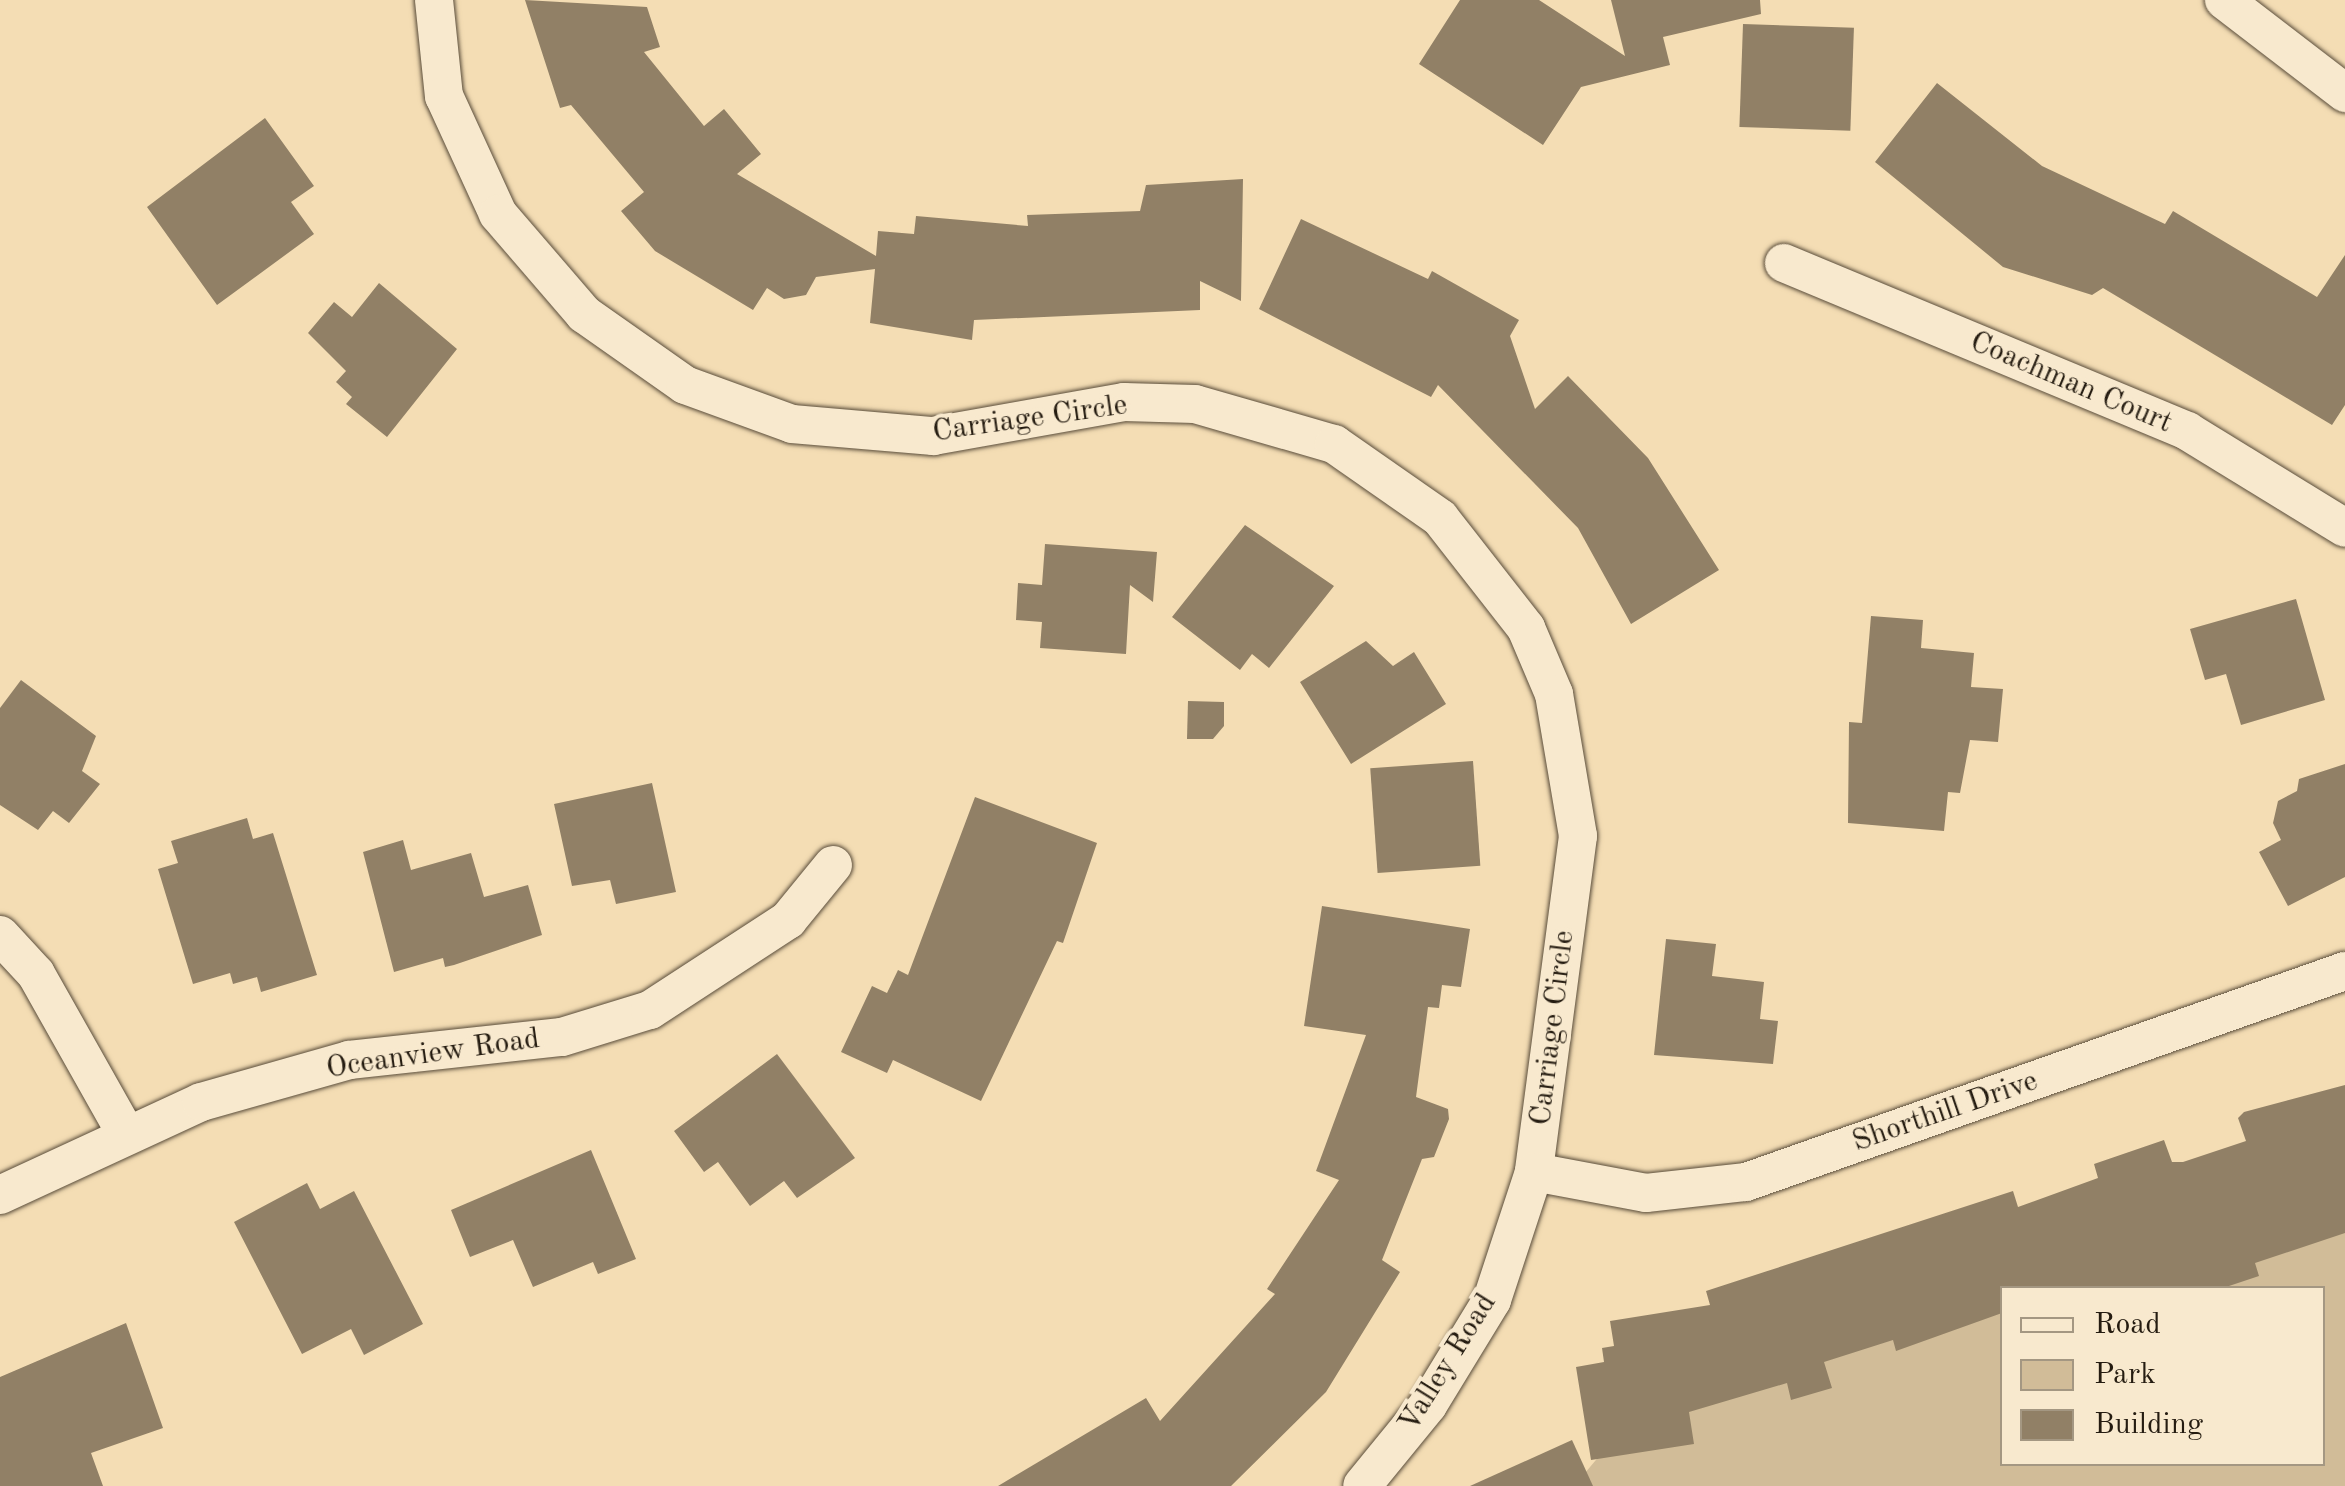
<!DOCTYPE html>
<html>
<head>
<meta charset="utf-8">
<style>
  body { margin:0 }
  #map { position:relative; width:2345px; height:1486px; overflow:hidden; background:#f4ddb4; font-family:"Old Standard TT",serif }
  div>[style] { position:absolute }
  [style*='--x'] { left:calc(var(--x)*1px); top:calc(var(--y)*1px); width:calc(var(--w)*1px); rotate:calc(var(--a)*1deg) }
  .green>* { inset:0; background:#d1bc98 }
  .building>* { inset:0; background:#918066; transform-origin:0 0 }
  .roads { filter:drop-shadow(0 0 2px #594c3a) drop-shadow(0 0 2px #594c3a) }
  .street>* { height:38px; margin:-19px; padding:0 19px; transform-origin:19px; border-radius:19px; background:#f8e9ce }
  span { translate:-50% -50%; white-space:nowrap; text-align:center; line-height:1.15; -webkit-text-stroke:8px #f8e9ce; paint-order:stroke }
  .street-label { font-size:30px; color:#251c11 }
  .legend { position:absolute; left:2000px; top:1286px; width:325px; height:180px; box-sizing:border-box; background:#f8e9ce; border:2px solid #a49782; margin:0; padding:12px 18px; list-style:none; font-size:30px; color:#251c11 }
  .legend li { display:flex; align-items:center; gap:20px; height:50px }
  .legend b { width:50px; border:2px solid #a49782 }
</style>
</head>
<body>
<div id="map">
  <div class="green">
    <i style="clip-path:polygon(evenodd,2345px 1171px,2345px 1486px,1574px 1486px,1633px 1416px,1983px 1287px,2345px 1171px,2002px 1288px,2322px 1288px,2322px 1464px,2002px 1464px,2002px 1288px)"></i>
  </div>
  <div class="building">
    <i style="clip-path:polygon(525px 0,647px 7px,660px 47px,644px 52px,704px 126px,724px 109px,761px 154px,737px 174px,876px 256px,878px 231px,914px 234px,916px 216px,1028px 226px,1027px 215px,1140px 211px,1146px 185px,1243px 179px,1241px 301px,1200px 281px,1200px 310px,974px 320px,972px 340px,870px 323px,875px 269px,816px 277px,806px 295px,784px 299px,767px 288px,753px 310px,655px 251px,621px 211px,644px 192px,571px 105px,560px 108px)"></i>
    <i style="clip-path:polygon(1460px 0,1539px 0,1625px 56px,1611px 0,1760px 0,1761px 14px,1663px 37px,1670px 65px,1581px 87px,1543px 145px,1419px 64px)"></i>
    <i style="left:1743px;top:24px;width:111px;height:103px;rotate:2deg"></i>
    <i style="clip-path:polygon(1937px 83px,2042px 166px,2165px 224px,2173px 211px,2317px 297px,2345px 255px,2345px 405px,2332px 425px,2103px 288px,2092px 295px,2003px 267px,1875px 162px)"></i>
    <i style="clip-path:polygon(265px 118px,314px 186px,291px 202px,314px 234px,217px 305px,147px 207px)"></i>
    <i style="clip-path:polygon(1301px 219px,1428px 279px,1432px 271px,1519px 320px,1510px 336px,1535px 409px,1568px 376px,1648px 458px,1719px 570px,1631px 624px,1578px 528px,1438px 385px,1431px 397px,1259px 309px)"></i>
    <i style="clip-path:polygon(379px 283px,457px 349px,387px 437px,346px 404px,352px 397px,336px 382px,346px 371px,308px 333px,334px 302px,352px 317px)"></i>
    <i style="clip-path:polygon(1245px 525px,1334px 586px,1269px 668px,1252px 654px,1240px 670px,1172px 617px)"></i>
    <i style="clip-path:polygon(1045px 544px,1157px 552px,1153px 602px,1130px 585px,1126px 654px,1040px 648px,1042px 622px,1016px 620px,1018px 583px,1042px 585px)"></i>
    <i style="clip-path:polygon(2296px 599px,2325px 700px,2241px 725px,2226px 674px,2205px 680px,2190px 629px)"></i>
    <i style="clip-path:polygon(1871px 616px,1923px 620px,1921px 648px,1974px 653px,1971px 687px,2003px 689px,1998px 742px,1970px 740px,1960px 793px,1948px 792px,1944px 831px,1848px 823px,1849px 722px,1862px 723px)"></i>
    <i style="clip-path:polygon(1366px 641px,1393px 666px,1414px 652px,1446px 704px,1351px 764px,1300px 682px)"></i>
    <i style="clip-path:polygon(21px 680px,96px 736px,82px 771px,100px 784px,69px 823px,53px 811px,38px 830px,0 805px,0 708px)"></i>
    <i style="clip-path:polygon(1188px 701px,1224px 702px,1224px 726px,1213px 739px,1187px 739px)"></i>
    <i style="left:1473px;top:761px;width:105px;height:103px;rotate:86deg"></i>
    <i style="clip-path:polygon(2345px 764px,2345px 877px,2288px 906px,2259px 852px,2281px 840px,2273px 823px,2278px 801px,2297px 791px,2299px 779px)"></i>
    <i style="clip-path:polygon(652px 783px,676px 892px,616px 904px,610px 880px,572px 886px,554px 804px)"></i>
    <i style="clip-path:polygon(975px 797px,1097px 843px,1063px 943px,1057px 941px,981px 1101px,893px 1060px,887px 1073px,841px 1052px,872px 986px,887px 993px,898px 970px,908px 975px)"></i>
    <i style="clip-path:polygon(247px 818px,253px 839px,273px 833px,317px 975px,261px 992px,257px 977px,233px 984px,230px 973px,193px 984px,158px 869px,178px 863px,171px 841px)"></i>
    <i style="clip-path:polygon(403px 840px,411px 870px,471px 853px,484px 897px,528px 885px,542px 935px,454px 965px,445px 967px,443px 958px,394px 972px,363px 852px)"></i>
    <i style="clip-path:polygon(1322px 906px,1470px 929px,1461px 987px,1442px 985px,1439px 1008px,1428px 1007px,1416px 1097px,1448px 1109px,1449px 1119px,1434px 1157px,1422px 1159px,1382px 1260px,1400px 1272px,1326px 1392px,1231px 1486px,998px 1486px,1146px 1398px,1160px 1421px,1275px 1294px,1267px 1289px,1339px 1180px,1316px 1171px,1366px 1035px,1304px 1026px)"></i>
    <i style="clip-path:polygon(1666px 939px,1716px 944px,1712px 976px,1764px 982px,1760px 1019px,1778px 1021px,1773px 1064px,1654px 1055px)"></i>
    <i style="clip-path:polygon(777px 1054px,855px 1158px,797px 1198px,784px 1181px,750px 1206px,718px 1162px,704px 1172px,674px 1131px)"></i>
    <i style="clip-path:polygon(2345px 1085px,2345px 1233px,2255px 1263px,2259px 1276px,2223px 1288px,2002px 1288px,2002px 1313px,1896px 1351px,1893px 1340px,1824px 1362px,1832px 1388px,1791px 1400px,1787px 1383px,1689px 1412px,1694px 1444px,1591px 1460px,1576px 1367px,1604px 1362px,1602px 1348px,1614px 1346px,1610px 1321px,1710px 1305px,1706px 1291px,2013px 1191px,2018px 1207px,2098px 1178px,2094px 1164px,2164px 1140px,2172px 1162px,2183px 1162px,2246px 1141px,2238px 1118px,2244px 1112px)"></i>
    <i style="clip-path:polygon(591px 1150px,636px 1259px,598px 1274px,593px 1262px,533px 1287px,513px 1240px,470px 1257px,451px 1210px)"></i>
    <i style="clip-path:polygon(307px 1183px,320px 1209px,354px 1191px,423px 1324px,364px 1355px,351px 1329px,302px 1354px,234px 1222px)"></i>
    <i style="clip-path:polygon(126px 1323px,163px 1428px,91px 1453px,103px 1486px,0 1486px,0 1377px)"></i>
    <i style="clip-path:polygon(1572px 1440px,1593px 1486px,1470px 1486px)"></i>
  </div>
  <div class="roads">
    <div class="street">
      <i style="--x:434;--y:0;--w:97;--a:84.1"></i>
      <i style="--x:444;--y:96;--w:130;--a:65.4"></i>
      <i style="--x:498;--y:214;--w:132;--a:49.3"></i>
      <i style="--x:584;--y:314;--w:123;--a:35.1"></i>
      <i style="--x:685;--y:385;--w:114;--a:20"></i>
      <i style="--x:792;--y:424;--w:142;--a:4.9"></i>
      <i style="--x:933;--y:436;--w:194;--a:-10.1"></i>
      <i style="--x:1124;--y:402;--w:71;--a:1.6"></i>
      <i style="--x:1195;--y:404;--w:145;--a:16.1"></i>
      <i style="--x:1334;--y:444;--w:129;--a:34.9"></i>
      <i style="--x:1440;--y:518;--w:140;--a:52"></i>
      <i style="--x:1526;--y:628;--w:72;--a:67"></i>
      <i style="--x:1554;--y:694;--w:144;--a:80.4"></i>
      <i style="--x:1578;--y:836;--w:339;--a:97.5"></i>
      <i style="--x:1534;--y:1172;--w:135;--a:108.2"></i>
      <i style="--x:1492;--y:1300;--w:123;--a:121.4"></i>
      <i style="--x:1428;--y:1405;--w:104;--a:129.2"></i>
      <i style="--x:2224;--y:0;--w:153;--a:37.5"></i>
      <i style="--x:1784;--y:263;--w:437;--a:22.6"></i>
      <i style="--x:2187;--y:431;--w:185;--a:31.5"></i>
      <i style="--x:0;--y:935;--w:53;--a:47.3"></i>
      <i style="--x:36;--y:974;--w:184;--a:60.6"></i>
      <i style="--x:1534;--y:1172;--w:114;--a:10.6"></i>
      <i style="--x:1646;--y:1193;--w:101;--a:-6.3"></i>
      <i style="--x:1746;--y:1182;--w:635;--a:-19.41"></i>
      <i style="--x:0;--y:1195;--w:221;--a:-24.8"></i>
      <i style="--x:201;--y:1102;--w:154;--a:-15.8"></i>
      <i style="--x:349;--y:1060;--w:214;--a:-6.2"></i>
      <i style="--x:562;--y:1037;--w:92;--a:-17.1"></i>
      <i style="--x:650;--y:1010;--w:165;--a:-33.1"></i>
      <i style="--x:788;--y:920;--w:71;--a:-50.7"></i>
    </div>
  </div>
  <div class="street-label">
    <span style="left:2071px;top:383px;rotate:23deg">Coachman Court</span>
    <span style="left:1030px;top:419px;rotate:-8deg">Carriage Circle</span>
    <span style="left:1553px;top:1028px;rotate:-83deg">Carriage Circle</span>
    <span style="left:433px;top:1054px;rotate:-8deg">Oceanview Road</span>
    <span style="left:1945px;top:1112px;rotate:-19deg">Shorthill Drive</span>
    <span style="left:1448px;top:1363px;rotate:-58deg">Valley Road</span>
  </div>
  <ul class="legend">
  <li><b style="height:12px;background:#f8e9ce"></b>Road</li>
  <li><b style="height:28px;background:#d1bc98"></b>Park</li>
  <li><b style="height:28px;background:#918066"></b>Building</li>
  </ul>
</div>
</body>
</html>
